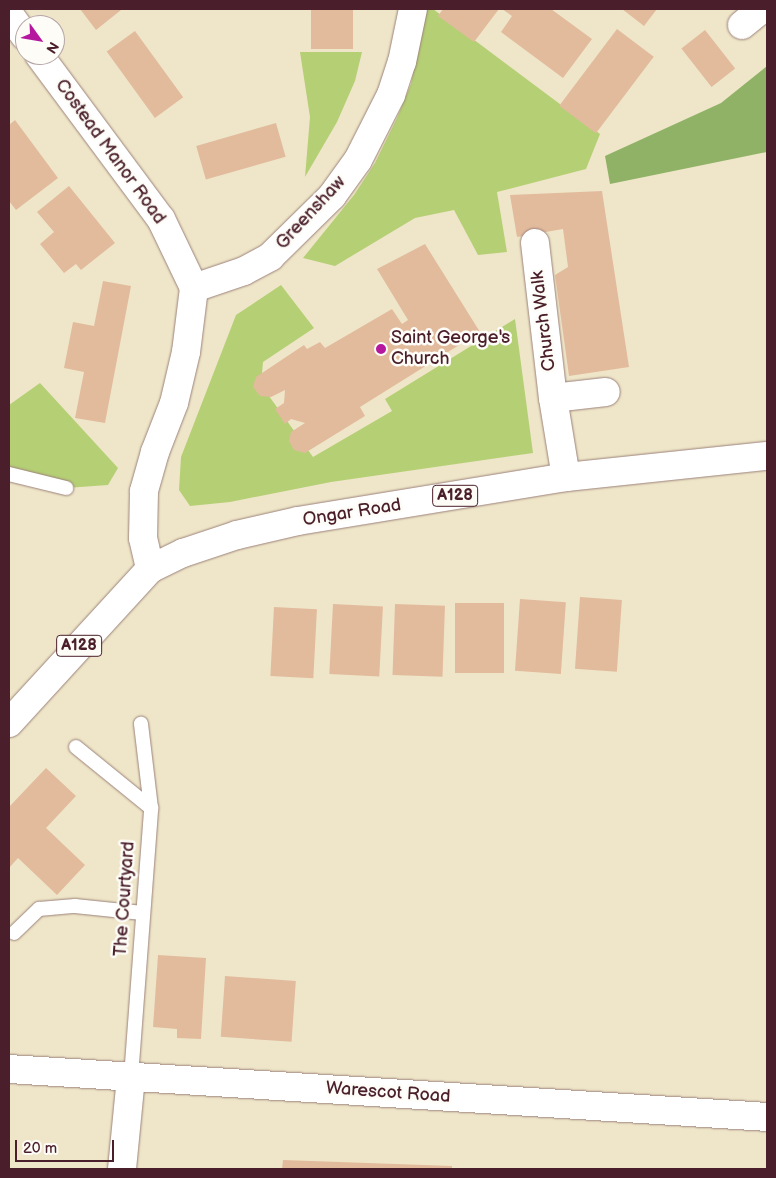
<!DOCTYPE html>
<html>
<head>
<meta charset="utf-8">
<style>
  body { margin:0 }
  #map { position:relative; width:776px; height:1178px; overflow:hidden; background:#efe6c9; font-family:"Balsamiq Sans",sans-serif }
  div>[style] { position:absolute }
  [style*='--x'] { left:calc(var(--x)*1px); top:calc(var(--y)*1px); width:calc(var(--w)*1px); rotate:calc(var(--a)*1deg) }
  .green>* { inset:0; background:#b5cf75 }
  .forest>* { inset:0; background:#90b266 }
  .building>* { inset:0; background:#e2bb9d; transform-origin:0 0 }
  .roads { filter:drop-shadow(0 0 1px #9c827a) drop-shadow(0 0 1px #9c827a) }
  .lane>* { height:14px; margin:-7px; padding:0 7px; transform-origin:7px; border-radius:7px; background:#fff }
  .street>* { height:28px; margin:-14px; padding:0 14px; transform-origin:14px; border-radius:14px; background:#fff }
  .primary>* { height:28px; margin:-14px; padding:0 14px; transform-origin:14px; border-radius:14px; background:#fff }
  .dots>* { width:14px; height:14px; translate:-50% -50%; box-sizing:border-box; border:2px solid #fdfcf7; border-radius:50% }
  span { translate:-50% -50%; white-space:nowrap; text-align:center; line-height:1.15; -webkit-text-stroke:5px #fdfcf7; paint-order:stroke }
  .shield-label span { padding:1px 4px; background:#fdfcf7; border:1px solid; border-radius:4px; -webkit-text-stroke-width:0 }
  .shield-label { font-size:16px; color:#4a1f2b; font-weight:700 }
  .street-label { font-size:18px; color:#4a1f2b }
  .poi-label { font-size:18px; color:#4a1f2b }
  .left { translate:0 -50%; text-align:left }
  .frame { position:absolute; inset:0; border:10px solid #4a1f2b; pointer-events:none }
  .north { position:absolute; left:15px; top:15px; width:50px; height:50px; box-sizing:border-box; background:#fdfcf7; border:1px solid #b5a4a5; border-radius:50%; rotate:122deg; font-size:14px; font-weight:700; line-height:20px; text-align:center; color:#4a1f2b }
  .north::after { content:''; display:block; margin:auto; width:18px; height:22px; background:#b5179e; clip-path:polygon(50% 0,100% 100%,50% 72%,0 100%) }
  .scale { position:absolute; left:15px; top:1140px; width:99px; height:22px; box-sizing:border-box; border:2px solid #4a1f2b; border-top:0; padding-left:6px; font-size:15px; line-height:18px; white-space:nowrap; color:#4a1f2b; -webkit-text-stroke:4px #fdfcf7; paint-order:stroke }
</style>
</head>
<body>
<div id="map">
  <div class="green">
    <i style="clip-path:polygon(425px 9px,433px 9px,600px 134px,586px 169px,497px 192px,507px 252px,478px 255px,454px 210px,415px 218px,335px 266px,303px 258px,354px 195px,375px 163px,397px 118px,411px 84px)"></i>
    <i style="clip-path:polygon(300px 52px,362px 52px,355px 81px,337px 122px,305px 177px,310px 117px)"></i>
    <i style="clip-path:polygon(281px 285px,314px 328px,263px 362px,261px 385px,313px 457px,392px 411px,385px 399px,515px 319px,533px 453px,331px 482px,230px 502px,190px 506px,179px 490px,181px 457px,236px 315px)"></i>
    <i style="clip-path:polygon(40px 383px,118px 468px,108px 485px,66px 488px,9px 474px,9px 405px)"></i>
  </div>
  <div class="forest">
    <i style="clip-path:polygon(767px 66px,767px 152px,610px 184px,605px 156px,721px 103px)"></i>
  </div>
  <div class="building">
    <i style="clip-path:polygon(80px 9px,120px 9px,121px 10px,96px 30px)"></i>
    <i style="left:311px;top:9px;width:42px;height:40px"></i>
    <i style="clip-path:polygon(443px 9px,499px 9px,474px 42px,438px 16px)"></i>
    <i style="clip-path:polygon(502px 9px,551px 9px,592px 39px,563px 78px,501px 32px,512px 16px)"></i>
    <i style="clip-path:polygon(622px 9px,657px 9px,644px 26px)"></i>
    <i style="left:617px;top:29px;width:46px;height:96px;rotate:37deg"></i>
    <i style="left:705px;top:30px;width:49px;height:30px;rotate:52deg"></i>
    <i style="left:135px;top:31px;width:82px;height:35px;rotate:54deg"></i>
    <i style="clip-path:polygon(15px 120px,58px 178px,16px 210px,9px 201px,9px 125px)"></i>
    <i style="left:276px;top:123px;width:35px;height:83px;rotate:74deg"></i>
    <i style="clip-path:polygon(69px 186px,115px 243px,81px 270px,76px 264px,64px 273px,40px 244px,54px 232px,37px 212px)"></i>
    <i style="clip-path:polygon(602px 191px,629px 367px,569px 376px,555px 275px,568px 267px,563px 229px,517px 237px,510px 195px)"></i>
    <i style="clip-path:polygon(425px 244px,480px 332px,360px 407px,365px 416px,305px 453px,294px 450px,289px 441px,291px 432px,305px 423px,291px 419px,285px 424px,275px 409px,284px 403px,285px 390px,271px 397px,260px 396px,253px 387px,256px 377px,304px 345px,307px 349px,320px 342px,325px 348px,392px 309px,402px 324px,408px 320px,377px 269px)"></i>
    <i style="clip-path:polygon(103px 281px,131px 286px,105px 423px,75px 418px,84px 372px,64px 368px,73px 322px,94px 326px)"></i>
    <i style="left:580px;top:597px;width:42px;height:72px;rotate:4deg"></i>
    <i style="left:520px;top:599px;width:46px;height:72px;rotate:4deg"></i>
    <i style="left:455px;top:603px;width:49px;height:70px"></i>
    <i style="left:333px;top:604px;width:50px;height:70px;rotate:3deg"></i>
    <i style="left:395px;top:604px;width:50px;height:71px;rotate:2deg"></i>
    <i style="left:274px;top:607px;width:43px;height:69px;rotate:3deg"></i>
    <i style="clip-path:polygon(46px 768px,76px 796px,46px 828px,85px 865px,57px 895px,18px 858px,9px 868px,9px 807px)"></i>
    <i style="clip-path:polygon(158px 955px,206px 958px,201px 1039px,177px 1038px,177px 1029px,153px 1027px)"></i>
    <i style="left:225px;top:976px;width:71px;height:61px;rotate:4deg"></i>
    <i style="clip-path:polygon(283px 1160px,452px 1166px,452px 1169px,282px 1169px)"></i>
  </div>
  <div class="roads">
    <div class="lane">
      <i style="--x:9;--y:474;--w:59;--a:13.8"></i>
      <i style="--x:76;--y:747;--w:97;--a:39.1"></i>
      <i style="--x:14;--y:933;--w:35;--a:-44"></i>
      <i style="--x:39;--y:909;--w:36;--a:-5"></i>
      <i style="--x:75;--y:906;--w:68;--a:5.9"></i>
      <i style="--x:131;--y:1077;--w:270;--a:-85.7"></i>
      <i style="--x:151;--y:808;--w:85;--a:-96.8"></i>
    </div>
    <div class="street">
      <i style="--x:9;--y:14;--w:27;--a:54"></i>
      <i style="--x:742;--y:25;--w:26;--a:-39"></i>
      <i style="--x:39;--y:55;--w:204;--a:53.4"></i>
      <i style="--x:161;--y:219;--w:76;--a:64.4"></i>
      <i style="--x:194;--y:288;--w:64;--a:97.1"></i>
      <i style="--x:186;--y:352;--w:52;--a:103.2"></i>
      <i style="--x:174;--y:403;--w:53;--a:111.2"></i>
      <i style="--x:155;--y:452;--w:41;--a:105.8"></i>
      <i style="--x:144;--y:491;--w:47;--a:91.2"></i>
      <i style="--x:143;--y:538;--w:32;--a:77"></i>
      <i style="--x:535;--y:243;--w:156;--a:83.4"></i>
      <i style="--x:553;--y:398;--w:80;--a:80.7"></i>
      <i style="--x:194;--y:288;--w:53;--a:-18.8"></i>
      <i style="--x:244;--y:271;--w:30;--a:-28"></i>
      <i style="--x:270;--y:257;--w:87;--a:-44.5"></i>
      <i style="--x:332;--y:196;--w:44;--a:-54.2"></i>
      <i style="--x:358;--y:160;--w:73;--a:-63.1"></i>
      <i style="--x:391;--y:95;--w:35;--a:-72"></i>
      <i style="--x:402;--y:62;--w:54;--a:-78.3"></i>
      <i style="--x:553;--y:398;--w:53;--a:-6.5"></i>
      <i style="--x:9;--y:1069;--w:760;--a:3.62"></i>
      <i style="--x:122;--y:1169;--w:92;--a:-84.4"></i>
    </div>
    <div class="primary">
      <i style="--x:9;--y:723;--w:209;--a:-47.5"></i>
      <i style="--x:150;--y:569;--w:37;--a:-26"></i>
      <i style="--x:183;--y:553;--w:57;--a:-18.4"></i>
      <i style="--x:237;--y:535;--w:63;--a:-12.9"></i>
      <i style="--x:298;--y:521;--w:272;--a:-9.3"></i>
      <i style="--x:566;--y:477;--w:202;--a:-6"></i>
    </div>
  </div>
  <div class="dots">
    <i style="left:381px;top:349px;background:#b5179e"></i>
  </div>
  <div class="shield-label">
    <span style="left:455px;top:496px">A128</span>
    <span style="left:79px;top:646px">A128</span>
  </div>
  <div class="street-label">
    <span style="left:110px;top:152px;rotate:54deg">Costead Manor Road</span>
    <span style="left:311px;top:213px;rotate:-47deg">Greenshaw</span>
    <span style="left:544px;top:321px;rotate:-97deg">Church Walk</span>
    <span style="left:352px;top:513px;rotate:-9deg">Ongar Road</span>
    <span style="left:125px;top:899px;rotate:-86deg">The Courtyard</span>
    <span style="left:388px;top:1093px;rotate:4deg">Warescot Road</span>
  </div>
  <div class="poi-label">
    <span class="left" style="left:391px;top:349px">Saint George's<br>Church</span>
  </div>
  <div class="frame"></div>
  <div class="north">N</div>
  <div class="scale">20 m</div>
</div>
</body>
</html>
